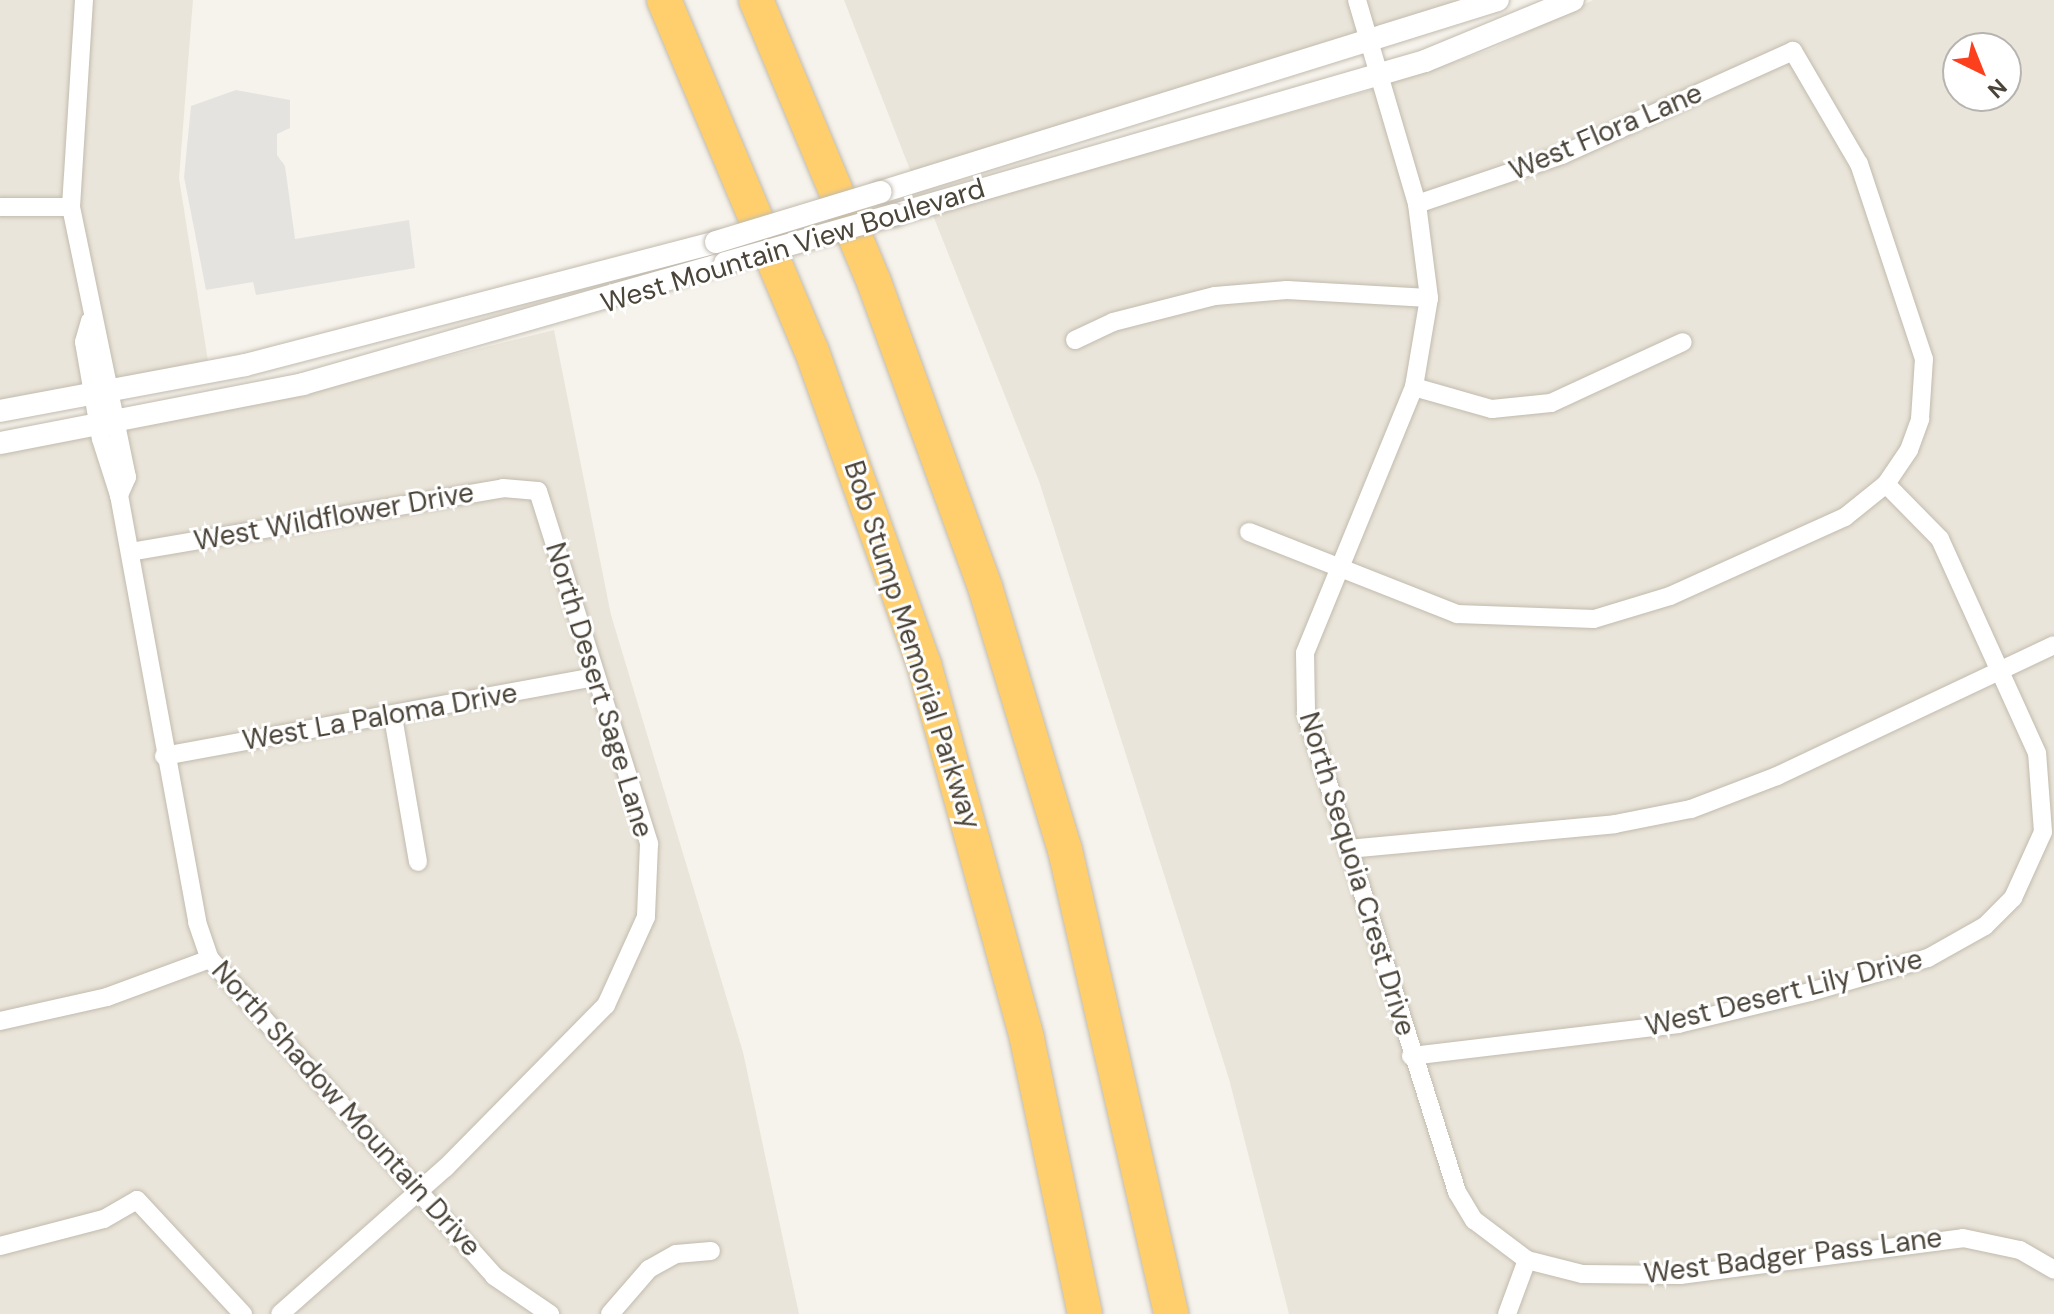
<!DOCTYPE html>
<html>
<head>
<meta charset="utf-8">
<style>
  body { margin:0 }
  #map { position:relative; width:2054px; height:1314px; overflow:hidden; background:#f6f3ec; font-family:"DM Sans",sans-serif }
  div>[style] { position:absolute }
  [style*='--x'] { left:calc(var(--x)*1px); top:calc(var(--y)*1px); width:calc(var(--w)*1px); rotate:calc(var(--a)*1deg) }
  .residential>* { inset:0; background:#eae5da }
  .parking>* { inset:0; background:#e5e3e0 }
  .roads { filter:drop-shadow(0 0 2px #c2bbae) drop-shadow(0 0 2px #c2bbae) }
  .minor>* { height:18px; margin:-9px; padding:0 9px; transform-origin:9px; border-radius:9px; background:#fff }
  .tertiary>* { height:22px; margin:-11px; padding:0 11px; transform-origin:11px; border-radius:11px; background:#fff }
  .motorway>* { height:34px; margin:-17px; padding:0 17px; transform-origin:17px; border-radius:17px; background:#ffcf6e }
  .bridges { filter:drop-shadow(0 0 2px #c2bbae) drop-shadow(0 0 2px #c2bbae) }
  .tertiary-bridge>* { height:22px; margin:-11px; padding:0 11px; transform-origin:11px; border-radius:11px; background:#fff }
  span { translate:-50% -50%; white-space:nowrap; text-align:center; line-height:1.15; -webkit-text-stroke:6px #fff; paint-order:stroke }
  .street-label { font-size:28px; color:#4b4439 }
  .north { position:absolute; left:1942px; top:32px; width:80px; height:80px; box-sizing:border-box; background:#fff; border:2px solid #b7b4b0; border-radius:50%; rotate:137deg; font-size:22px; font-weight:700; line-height:32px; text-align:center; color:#4b4439 }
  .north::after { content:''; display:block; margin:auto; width:28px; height:36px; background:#fc3f1d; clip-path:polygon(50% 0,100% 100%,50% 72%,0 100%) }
</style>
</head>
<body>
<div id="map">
  <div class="residential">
    <i style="clip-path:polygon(0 0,193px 0,179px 178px,208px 361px,0 403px)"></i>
    <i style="clip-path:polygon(844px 0,1472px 0,912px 175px)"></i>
    <i style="clip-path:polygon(evenodd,1593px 0,2054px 0,2054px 1314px,1289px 1314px,1229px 1079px,1039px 481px,932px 213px,1361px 93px,1492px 49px,1593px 0,1958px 48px,2006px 48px,2006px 96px,1958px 96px,1958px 48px)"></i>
    <i style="clip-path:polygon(554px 330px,611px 615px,743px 1052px,799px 1314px,0 1314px,0 451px,300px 393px)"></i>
  </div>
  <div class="parking">
    <i style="clip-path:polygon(236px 90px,290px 100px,290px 128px,277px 134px,277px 155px,285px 166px,295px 239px,409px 220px,415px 268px,256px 295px,253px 282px,206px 290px,184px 177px,191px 106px)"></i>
  </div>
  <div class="roads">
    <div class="minor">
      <i style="--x:84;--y:0;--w:207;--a:93.6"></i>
      <i style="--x:71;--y:207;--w:276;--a:78.3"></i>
      <i style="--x:127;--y:477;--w:20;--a:114"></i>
      <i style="--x:1357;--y:0;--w:213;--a:73.6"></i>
      <i style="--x:1417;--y:204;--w:95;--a:82.7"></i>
      <i style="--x:1429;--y:298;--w:90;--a:99.6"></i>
      <i style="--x:1414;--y:387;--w:287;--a:112.3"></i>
      <i style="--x:1305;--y:653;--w:60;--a:89"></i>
      <i style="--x:1306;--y:713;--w:502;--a:72.5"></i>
      <i style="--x:1457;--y:1192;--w:33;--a:59"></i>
      <i style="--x:1474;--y:1220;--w:66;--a:37"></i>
      <i style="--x:1527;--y:1260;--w:57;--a:14.3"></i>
      <i style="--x:1582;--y:1274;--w:98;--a:0.6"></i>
      <i style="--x:1680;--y:1275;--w:285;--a:-7.4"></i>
      <i style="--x:1963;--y:1238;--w:58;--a:11.9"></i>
      <i style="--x:2020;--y:1250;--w:39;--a:30"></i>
      <i style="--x:0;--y:207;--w:71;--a:0"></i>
      <i style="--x:90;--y:321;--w:22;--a:106"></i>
      <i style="--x:84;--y:342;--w:98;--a:80.1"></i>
      <i style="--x:101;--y:439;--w:59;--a:72.2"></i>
      <i style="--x:119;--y:495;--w:434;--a:79.6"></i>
      <i style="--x:197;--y:922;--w:39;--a:71"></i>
      <i style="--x:210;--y:959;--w:426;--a:48.1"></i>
      <i style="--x:494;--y:1276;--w:68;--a:34.2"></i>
      <i style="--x:1075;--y:340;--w:42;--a:-25.3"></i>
      <i style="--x:1113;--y:322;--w:105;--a:-14.3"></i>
      <i style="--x:1215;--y:296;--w:72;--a:-4.8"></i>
      <i style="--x:1287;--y:290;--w:142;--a:3.2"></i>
      <i style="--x:1414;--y:387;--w:81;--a:15.8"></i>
      <i style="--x:1492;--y:409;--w:59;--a:-5.8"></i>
      <i style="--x:1551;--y:403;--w:145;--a:-24.8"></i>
      <i style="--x:1249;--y:532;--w:224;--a:21.5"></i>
      <i style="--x:1457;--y:614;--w:137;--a:2.1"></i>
      <i style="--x:1594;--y:619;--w:79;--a:-16.8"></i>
      <i style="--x:1670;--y:596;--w:192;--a:-24.3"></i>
      <i style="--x:1845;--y:517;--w:53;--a:-38.8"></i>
      <i style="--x:1886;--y:484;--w:41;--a:-55.9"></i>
      <i style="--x:1909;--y:450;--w:33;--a:-70"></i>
      <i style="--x:1920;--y:419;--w:60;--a:-86.2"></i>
      <i style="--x:1924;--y:359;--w:206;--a:-108.4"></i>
      <i style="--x:1859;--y:164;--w:131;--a:-120.3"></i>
      <i style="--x:1793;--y:51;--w:253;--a:155.8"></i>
      <i style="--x:1562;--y:155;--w:153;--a:161.3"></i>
      <i style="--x:130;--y:552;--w:378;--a:-9.7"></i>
      <i style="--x:503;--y:488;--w:35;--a:5"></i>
      <i style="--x:538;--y:491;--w:370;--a:72.5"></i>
      <i style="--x:649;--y:844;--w:73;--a:92.4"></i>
      <i style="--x:646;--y:917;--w:97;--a:114.4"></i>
      <i style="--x:606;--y:1005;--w:229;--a:134.6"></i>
      <i style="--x:445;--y:1168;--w:220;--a:138.5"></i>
      <i style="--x:393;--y:717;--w:147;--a:80.2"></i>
      <i style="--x:164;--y:756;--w:439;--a:-10.4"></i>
      <i style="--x:1348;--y:849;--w:268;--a:-5.3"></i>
      <i style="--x:1615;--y:824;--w:77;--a:-11.2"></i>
      <i style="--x:1691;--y:809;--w:92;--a:-21"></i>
      <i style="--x:1777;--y:776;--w:306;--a:-25.3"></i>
      <i style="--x:0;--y:1021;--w:110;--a:-12.6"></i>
      <i style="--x:107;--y:997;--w:110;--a:-20.3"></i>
      <i style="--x:1411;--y:1056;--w:269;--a:-6.8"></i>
      <i style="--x:1678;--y:1024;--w:136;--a:-13.6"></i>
      <i style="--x:1810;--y:992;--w:123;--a:-16.1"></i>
      <i style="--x:1928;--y:958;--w:65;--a:-29.3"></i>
      <i style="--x:1985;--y:926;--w:40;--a:-45"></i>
      <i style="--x:2013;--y:898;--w:72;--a:-65.6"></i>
      <i style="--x:2043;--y:832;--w:79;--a:-94.3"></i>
      <i style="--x:2037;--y:753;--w:235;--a:-114.4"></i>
      <i style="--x:1940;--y:539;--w:77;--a:-134.5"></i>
      <i style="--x:0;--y:1246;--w:107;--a:-14.6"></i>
      <i style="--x:104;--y:1219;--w:38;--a:-30"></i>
      <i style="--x:137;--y:1200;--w:156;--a:47.1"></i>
      <i style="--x:610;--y:1314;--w:60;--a:-49.1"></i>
      <i style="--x:649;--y:1269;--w:31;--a:-29"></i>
      <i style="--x:676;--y:1254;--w:35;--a:-5"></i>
      <i style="--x:1507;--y:1314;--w:58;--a:-69.7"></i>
    </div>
    <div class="tertiary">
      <i style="--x:881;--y:192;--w:646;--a:-17.29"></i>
      <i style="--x:894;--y:215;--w:553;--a:-16.17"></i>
      <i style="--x:1425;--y:61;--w:160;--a:-22.4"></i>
      <i style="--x:0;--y:411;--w:249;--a:-10.6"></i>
      <i style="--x:245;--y:365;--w:487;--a:-14.6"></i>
      <i style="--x:0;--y:443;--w:309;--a:-11"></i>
      <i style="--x:303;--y:384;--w:439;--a:-16"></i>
    </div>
    <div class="motorway">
      <i style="--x:664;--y:0;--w:379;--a:67.2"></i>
      <i style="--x:811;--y:349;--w:335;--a:70.3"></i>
      <i style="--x:924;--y:664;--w:389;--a:74.6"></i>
      <i style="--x:1027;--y:1039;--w:281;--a:78.1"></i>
      <i style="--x:756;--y:0;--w:306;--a:67.3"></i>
      <i style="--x:874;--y:282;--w:325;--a:70"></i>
      <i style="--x:985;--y:587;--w:275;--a:73.1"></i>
      <i style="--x:1065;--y:850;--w:476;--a:77.1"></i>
    </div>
  </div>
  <div class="bridges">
    <div class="tertiary-bridge">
      <i style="--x:716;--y:242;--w:172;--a:-16.9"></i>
      <i style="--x:725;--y:263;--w:176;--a:-15.9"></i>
    </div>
  </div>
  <div class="street-label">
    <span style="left:1606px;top:132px;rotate:-23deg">West Flora Lane</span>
    <span style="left:793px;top:246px;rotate:-17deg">West Mountain View Boulevard</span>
    <span style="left:334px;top:517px;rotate:-10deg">West Wildflower Drive</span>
    <span style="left:912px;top:645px;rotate:72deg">Bob Stump Memorial Parkway</span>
    <span style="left:599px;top:690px;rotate:73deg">North Desert Sage Lane</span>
    <span style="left:380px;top:717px;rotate:-10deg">West La Paloma Drive</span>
    <span style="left:1357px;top:874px;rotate:73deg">North Sequoia Crest Drive</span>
    <span style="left:1784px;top:993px;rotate:-14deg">West Desert Lily Drive</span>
    <span style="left:346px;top:1109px;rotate:48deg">North Shadow Mountain Drive</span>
    <span style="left:1793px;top:1256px;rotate:-7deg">West Badger Pass Lane</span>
  </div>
  <div class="north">N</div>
</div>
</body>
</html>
